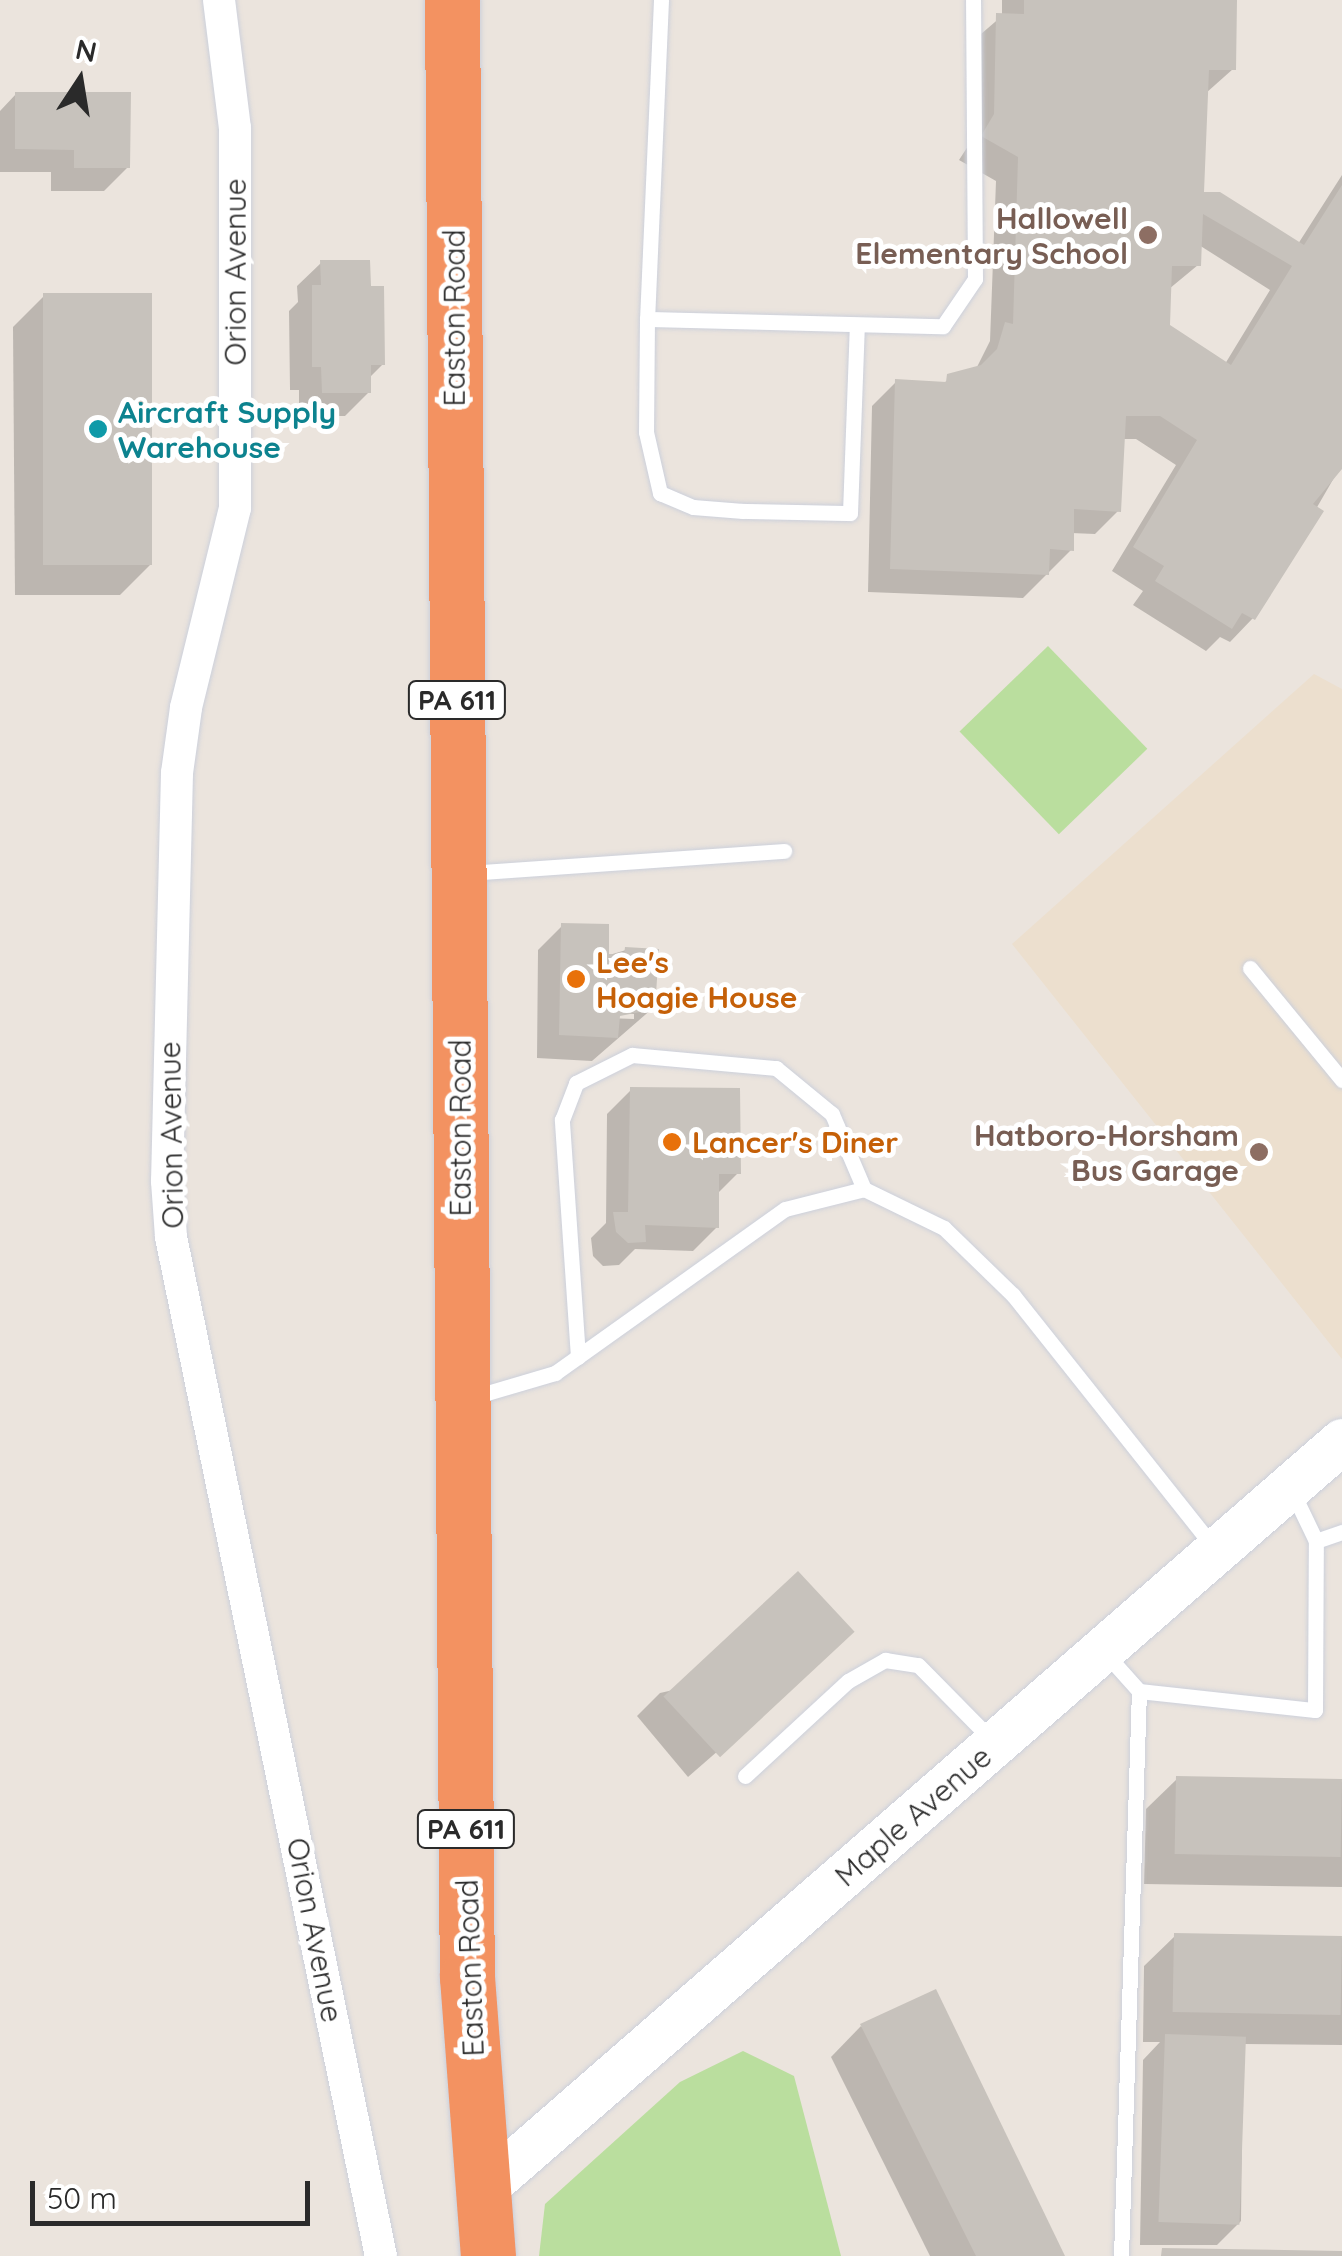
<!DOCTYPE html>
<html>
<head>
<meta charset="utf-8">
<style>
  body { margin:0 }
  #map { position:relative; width:1342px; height:2256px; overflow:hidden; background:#ebe4dd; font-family:Quicksand,sans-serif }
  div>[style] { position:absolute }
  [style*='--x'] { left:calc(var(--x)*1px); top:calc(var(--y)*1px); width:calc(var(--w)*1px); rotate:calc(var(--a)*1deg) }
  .education>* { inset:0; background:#ecdfce }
  .green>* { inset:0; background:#bade9e; transform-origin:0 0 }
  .shadow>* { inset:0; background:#0003 }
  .building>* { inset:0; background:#c7c2bc; transform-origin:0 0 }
  .roads { filter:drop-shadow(0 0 2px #ccd0db) drop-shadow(0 0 2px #ccd0db) }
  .lane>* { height:15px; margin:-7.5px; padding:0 7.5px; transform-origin:7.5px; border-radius:7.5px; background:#fff }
  .street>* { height:32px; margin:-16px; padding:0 16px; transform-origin:16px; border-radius:16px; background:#fff }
  .secondary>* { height:45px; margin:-22.5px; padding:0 22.5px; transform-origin:22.5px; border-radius:22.5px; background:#fff }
  .highway>* { height:55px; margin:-27.5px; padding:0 27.5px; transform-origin:27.5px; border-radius:27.5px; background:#f39261 }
  .dots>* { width:28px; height:28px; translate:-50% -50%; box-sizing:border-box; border:5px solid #fff; border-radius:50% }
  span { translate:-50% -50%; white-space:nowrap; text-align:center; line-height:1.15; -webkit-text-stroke:10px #fff; paint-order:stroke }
  .shield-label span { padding:2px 8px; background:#fff; border:2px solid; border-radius:8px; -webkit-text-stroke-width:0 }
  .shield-label { font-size:28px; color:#2a2a2a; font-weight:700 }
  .education-label { font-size:30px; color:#785e54; font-weight:700 }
  .right { translate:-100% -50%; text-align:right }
  .street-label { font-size:30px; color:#2a2a2a }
  .culture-label { font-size:30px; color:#0d838f; font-weight:700 }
  .left { translate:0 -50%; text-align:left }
  .food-label { font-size:30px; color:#c56008; font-weight:700 }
  .north { position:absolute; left:30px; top:30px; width:100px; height:100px; -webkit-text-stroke:8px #fff; paint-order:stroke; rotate:12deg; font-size:28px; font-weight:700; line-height:40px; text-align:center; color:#2a2a2a }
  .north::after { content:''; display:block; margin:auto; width:35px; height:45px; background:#2a2a2a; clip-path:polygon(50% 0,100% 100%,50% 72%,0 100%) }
  .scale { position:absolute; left:30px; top:2181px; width:280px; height:45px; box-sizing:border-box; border:5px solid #2a2a2a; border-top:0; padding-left:12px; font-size:30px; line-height:35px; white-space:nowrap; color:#2a2a2a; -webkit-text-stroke:8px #fff; paint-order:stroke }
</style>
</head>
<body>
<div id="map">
  <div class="education">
    <i style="clip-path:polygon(1314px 674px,1342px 689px,1342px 1359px,1012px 944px)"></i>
  </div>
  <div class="green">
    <i style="left:1048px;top:646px;width:143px;height:123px;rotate:46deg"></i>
    <i style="clip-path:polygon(743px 2051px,794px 2076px,841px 2256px,539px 2256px,545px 2204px,680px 2082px)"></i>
  </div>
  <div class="shadow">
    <i style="clip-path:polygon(evenodd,1002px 0,1235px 0,1233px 69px,1206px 93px,1201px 195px,1298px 244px,1342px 175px,1342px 464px,1253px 618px,1230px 642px,1220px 637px,1206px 651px,1133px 605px,1143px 591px,1112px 571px,1176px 465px,1136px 439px,1122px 439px,1118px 511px,1095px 534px,1071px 533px,1071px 550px,1023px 598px,868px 592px,872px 406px,896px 382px,940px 384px,976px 369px,990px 341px,996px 181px,959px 160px,972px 140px,974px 40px,1002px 16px,1002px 0,1199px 245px,1270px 290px,1225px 364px,1167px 326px,1169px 289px,1198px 265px,1199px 245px)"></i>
    <i style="clip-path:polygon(16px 94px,128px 167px,104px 191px,51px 191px,51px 172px,0 172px,0 111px)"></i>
    <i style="clip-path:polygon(321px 263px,368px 289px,383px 364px,369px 378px,369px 392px,345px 416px,299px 416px,299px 390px,290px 390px,289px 311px,298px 302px,297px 286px)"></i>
    <i style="clip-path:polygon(44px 296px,151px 564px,120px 595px,15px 595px,13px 327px)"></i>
    <i style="clip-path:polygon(evenodd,562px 926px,606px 956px,626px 950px,653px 1008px,592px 1061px,537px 1058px,538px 950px,562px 926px,607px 1013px,634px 1014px,634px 1019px,607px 1018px,607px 1013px)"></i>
    <i style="clip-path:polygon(631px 1090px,738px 1173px,716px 1195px,717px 1227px,693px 1251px,635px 1249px,619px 1265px,603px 1266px,593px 1256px,591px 1238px,606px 1223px,607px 1114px)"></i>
    <i style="clip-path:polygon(828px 1655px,688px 1777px,637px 1716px,660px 1693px)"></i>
    <i style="clip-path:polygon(1177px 1779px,1342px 1782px,1342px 1887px,1144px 1884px,1146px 1809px)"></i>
    <i style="clip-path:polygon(1175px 1936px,1342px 1938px,1342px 2045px,1243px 2044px,1241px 2221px,1217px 2245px,1140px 2245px,1143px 2060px,1160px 2042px,1143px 2042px,1144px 1966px)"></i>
    <i style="clip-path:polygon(861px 2026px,1062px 2256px,930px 2256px,831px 2057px)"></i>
  </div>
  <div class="building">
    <i style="clip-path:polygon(evenodd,1024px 0,1237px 0,1236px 70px,1209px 70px,1204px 192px,1220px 192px,1304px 245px,1342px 185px,1342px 469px,1313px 504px,1324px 511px,1255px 620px,1242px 613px,1232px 629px,1155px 581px,1164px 566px,1133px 547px,1197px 440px,1160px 416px,1126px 416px,1121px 512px,1074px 509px,1074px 551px,1050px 549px,1049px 575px,890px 569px,895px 379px,946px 382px,947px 374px,981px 365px,997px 349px,1005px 322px,1013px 324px,1018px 157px,981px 136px,994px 114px,996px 13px,1024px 14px,1024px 0,1203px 214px,1292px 266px,1231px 365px,1170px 325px,1172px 266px,1201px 266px,1203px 214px)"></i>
    <i style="clip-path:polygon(15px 92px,131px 92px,130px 168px,74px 168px,74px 150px,15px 149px)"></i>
    <i style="clip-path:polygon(320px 260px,370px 260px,371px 286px,384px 286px,385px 365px,371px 365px,371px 393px,322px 393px,321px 367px,312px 367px,312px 285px,321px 285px)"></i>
    <i style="left:152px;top:293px;width:272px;height:109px;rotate:90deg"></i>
    <i style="clip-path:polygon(561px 923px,609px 924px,609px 954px,624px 955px,625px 947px,659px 949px,655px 1009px,620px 1016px,618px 1038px,559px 1035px)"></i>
    <i style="clip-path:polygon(630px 1087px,740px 1088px,741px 1174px,719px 1174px,719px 1228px,645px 1225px,646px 1242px,628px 1243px,616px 1232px,613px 1212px,628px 1212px)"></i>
    <i style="left:798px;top:1571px;width:83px;height:184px;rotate:47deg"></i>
    <i style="left:1176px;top:1776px;width:166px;height:78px;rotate:1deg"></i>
    <i style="left:1174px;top:1933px;width:168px;height:79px;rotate:1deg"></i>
    <i style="clip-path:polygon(936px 1989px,1065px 2256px,976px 2256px,860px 2024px)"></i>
    <i style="left:1165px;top:2034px;width:81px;height:188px;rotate:2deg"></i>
    <i style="clip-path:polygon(1162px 2248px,1342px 2251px,1342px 2256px,1161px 2256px)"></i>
  </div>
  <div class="roads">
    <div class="lane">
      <i style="--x:661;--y:0;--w:319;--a:92.5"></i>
      <i style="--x:647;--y:319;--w:296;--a:1.4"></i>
      <i style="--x:943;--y:326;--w:57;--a:-55.8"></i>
      <i style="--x:975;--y:279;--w:279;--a:-90.4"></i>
      <i style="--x:647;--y:319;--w:113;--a:90.5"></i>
      <i style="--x:646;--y:432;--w:63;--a:77.1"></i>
      <i style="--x:660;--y:493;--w:36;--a:23"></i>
      <i style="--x:693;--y:507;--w:50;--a:4.6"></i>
      <i style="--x:743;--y:511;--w:107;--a:1.1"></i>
      <i style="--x:850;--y:513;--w:188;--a:-87.9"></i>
      <i style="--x:468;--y:873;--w:317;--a:-4"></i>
      <i style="--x:1250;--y:968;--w:145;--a:50.6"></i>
      <i style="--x:578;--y:1357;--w:238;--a:-93.9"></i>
      <i style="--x:562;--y:1120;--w:40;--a:-69"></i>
      <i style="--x:576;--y:1083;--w:63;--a:-26.6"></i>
      <i style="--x:632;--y:1055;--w:145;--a:5.2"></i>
      <i style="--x:776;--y:1068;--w:72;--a:39.4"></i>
      <i style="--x:832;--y:1114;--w:82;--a:66.9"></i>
      <i style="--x:470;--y:1398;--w:89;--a:-16.4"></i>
      <i style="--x:555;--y:1373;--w:282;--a:-35.5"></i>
      <i style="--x:785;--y:1209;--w:81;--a:-14.2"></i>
      <i style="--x:864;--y:1189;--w:89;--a:26"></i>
      <i style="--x:944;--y:1228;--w:96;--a:44.2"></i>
      <i style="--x:1013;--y:1295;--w:325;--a:51.5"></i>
      <i style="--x:1316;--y:1541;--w:28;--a:-19"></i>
      <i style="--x:1106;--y:1654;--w:50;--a:48.3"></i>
      <i style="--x:1139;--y:1691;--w:177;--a:6.2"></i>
      <i style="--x:1315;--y:1710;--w:169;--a:-89.7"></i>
      <i style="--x:1316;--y:1541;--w:55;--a:-115.6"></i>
      <i style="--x:745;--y:1776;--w:140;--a:-42.7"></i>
      <i style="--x:848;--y:1681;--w:43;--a:-29.6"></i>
      <i style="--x:885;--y:1660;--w:33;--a:9"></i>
      <i style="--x:918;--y:1665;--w:107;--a:45.4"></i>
      <i style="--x:1121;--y:2256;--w:565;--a:-88.18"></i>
    </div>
    <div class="street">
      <i style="--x:219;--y:0;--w:129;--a:82.9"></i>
      <i style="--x:235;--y:128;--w:380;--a:90"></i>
      <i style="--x:235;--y:508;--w:206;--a:103.8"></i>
      <i style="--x:186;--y:708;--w:66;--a:97.9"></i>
      <i style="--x:177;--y:773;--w:408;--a:91.4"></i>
      <i style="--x:167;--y:1181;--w:56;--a:85.9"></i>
      <i style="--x:171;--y:1237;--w:1040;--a:78.36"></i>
    </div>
    <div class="secondary">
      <i style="--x:483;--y:2189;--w:1139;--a:-41.05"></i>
    </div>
    <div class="highway">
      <i style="--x:452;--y:0;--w:1977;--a:89.57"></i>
      <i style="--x:467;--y:1977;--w:280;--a:85.7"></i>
    </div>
  </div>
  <div class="dots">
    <i style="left:1148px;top:235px;background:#8d6e63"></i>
    <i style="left:98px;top:429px;background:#0f9aa8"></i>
    <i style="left:576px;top:979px;background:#e8710a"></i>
    <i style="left:672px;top:1142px;background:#e8710a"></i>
    <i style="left:1259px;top:1152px;background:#8d6e63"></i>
  </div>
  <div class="shield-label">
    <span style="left:457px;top:700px">PA 611</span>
    <span style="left:466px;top:1829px">PA 611</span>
  </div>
  <div class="education-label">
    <span class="right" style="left:1128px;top:235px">Hallowell<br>Elementary School</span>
    <span class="right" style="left:1239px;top:1152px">Hatboro-Horsham<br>Bus Garage</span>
  </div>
  <div class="street-label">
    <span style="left:235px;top:272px;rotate:-90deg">Orion Avenue</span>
    <span style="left:454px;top:318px;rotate:-90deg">Easton Road</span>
    <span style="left:460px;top:1128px;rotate:-90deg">Easton Road</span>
    <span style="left:171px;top:1135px;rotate:-91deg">Orion Avenue</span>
    <span style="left:913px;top:1816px;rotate:-41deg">Maple Avenue</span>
    <span style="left:315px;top:1930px;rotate:79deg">Orion Avenue</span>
    <span style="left:470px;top:1968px;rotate:-92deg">Easton Road</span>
  </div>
  <div class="culture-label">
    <span class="left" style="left:118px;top:429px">Aircraft Supply<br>Warehouse</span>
  </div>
  <div class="food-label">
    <span class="left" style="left:596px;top:979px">Lee's<br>Hoagie House</span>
    <span class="left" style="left:692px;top:1142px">Lancer's Diner</span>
  </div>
  <div class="north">N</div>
  <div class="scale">50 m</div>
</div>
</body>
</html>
